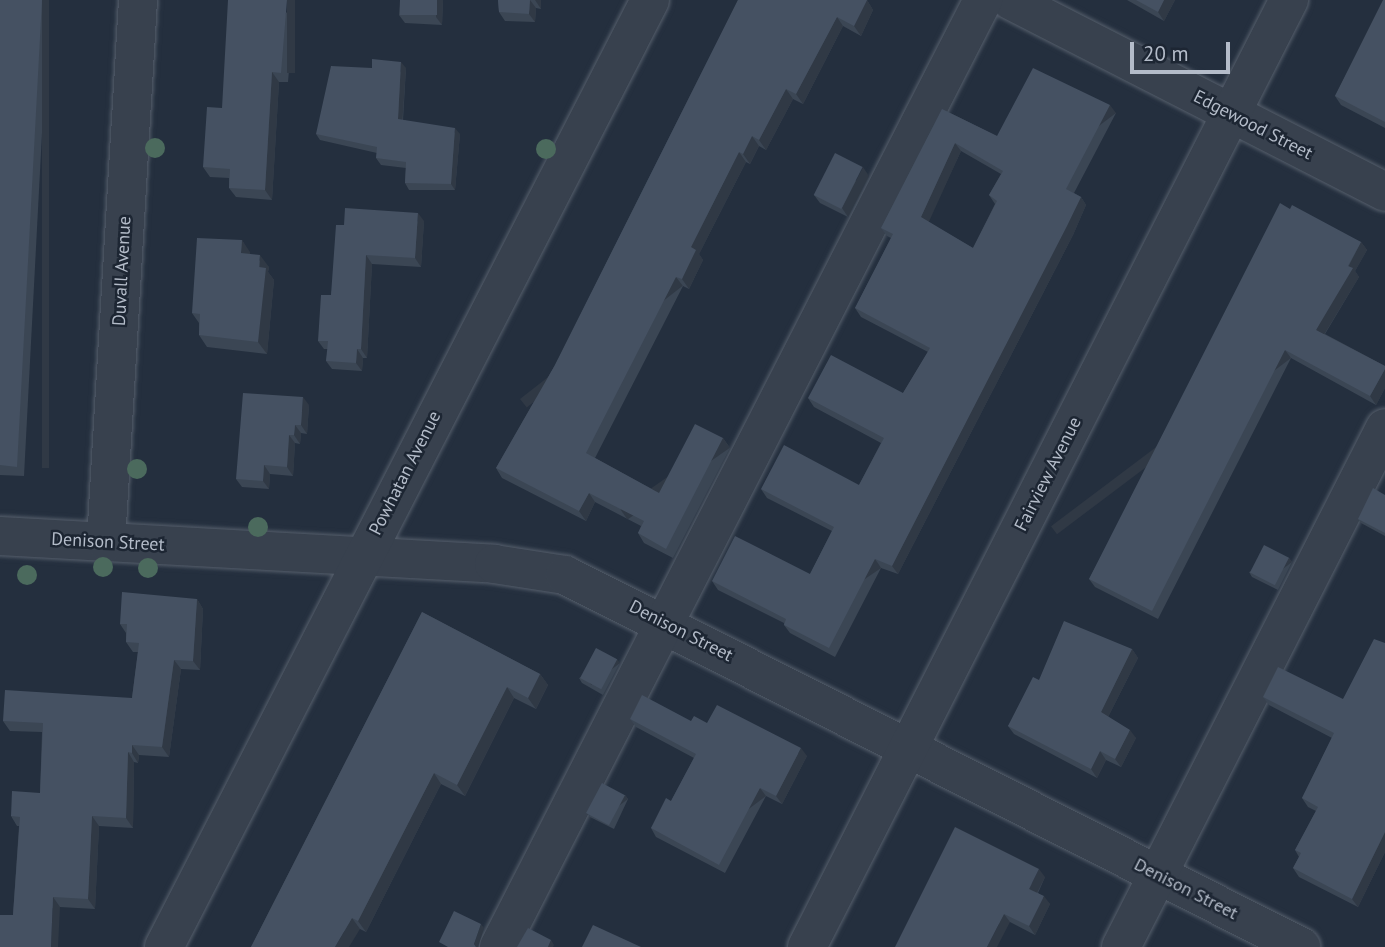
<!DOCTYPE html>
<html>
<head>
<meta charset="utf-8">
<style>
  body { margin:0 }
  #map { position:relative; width:1385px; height:947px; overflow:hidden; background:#242f3e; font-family:"PT Sans",sans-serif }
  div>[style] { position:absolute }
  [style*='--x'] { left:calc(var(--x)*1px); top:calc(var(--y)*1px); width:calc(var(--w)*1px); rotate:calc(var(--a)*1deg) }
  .roads { filter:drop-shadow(0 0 2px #565f6c) drop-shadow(0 0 2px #565f6c) }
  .minor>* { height:38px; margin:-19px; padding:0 19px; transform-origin:19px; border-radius:19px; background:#38414e }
  .trees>* { width:20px; height:20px; margin:-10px; border-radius:50%; background:#4b6a5d }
  .wall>* { inset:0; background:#3b4654 }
  .shaded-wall>* { inset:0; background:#303945; transform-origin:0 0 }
  .building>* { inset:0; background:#455162; transform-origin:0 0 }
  span { translate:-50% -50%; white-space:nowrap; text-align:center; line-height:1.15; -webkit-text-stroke:5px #1d2633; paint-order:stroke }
  .street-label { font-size:18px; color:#b4bcc9 }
  .scale { position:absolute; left:1130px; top:42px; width:100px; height:32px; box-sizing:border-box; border:4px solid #b4bcc9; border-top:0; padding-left:9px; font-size:21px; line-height:24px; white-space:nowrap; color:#b4bcc9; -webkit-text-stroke:5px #1d2633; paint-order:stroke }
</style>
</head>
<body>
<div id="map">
  <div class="roads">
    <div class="minor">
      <i style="--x:1010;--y:0;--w:421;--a:27.1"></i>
      <i style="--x:0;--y:536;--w:495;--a:3.2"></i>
      <i style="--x:494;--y:564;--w:72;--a:8.8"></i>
      <i style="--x:565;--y:575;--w:825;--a:26.81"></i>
      <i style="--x:106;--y:542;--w:543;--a:-86.62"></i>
      <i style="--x:164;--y:947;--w:1064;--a:-62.83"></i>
      <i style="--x:499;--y:947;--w:1064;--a:-62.93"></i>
      <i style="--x:807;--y:947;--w:1063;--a:-63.03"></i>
      <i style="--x:1121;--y:947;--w:582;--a:-63.04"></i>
    </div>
  </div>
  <div class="trees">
    <i style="left:155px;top:148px"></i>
    <i style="left:546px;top:149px"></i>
    <i style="left:137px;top:469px"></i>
    <i style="left:258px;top:527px"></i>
    <i style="left:103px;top:567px"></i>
    <i style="left:148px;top:568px"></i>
    <i style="left:27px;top:575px"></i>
  </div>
  <div class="wall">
    <i style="clip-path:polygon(0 0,49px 0,24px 476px,0 475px)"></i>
    <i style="clip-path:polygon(295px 0,288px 82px,279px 82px,272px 200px,236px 197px,229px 188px,229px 178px,210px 177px,203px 167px,222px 108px)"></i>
    <i style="clip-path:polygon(400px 0,443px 0,442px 25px,405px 23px,399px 15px)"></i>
    <i style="clip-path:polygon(498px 0,541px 0,541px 9px,536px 8px,535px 22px,505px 21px,499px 12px)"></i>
    <i style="clip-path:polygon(738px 0,867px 0,873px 10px,861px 36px,843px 26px,803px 104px,793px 99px,766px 150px,759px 146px,750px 164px,746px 162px,699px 254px,703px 260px,689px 289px,683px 286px,595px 458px,659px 493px,723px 438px,730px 448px,673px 558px,644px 543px,638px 533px,641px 526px,595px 502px,586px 521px,502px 478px,496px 468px,555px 365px)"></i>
    <i style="clip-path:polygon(1127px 0,1175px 0,1164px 21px)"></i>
    <i style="clip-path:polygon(1385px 0,1385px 128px,1341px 105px,1335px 96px)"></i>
    <i style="clip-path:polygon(406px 68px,403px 120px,460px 134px,455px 190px,409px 190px,405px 183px,406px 168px,381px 165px,376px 158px,377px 153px,320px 140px,316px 134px)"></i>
    <i style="clip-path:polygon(evenodd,942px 109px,997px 136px,1116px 113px,1074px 193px,1081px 197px,1086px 205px,1073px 235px,898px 574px,881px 568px,835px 657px,790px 633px,784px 625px,784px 623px,718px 590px,712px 581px,810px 574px,832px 531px,767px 498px,761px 489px,859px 485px,881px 443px,814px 407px,808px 398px,903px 393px,928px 352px,861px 317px,855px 308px,891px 238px,887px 236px,881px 228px,942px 109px,961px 151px,1001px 174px,989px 195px,995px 204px,973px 248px,928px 222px,961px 151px)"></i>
    <i style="clip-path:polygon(869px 176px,848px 217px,820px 203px,814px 195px)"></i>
    <i style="clip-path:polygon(1290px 209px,1361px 242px,1367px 250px,1355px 271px,1359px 277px,1325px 334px,1385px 366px,1385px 388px,1376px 405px,1291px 358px,1158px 619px,1095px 587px,1089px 579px)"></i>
    <i style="clip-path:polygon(424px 221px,421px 267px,372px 264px,367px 358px,363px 358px,362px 371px,332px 369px,326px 361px,328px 349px,324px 349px,318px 341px,331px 295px,344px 225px)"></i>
    <i style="clip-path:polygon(242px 240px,250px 254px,269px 267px,268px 272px,274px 280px,267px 354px,207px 347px,199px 335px,199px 323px,192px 313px)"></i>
    <i style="clip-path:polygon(309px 405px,307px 434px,301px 433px,300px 444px,295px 443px,293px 476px,270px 474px,269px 489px,242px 487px,236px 479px)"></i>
    <i style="clip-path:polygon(1385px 495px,1385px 536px,1361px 523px,1358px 519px)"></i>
    <i style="clip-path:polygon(1289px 558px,1292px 562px,1278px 590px,1252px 577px,1249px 572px)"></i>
    <i style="clip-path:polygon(197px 599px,203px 609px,200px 670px,181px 669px,169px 757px,139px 755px,138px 763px,134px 762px,133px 828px,99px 826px,95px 909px,60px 907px,13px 915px,19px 826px,17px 826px,11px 816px,40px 793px,42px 732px,10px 731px,3px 721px,132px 698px,138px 652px,133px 652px,126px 642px,126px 633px,120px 624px)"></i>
    <i style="clip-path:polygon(422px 612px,540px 674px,548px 685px,536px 709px,514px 698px,465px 796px,441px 784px,366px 932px,360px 929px,251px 947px)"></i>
    <i style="clip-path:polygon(1385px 643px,1385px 852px,1358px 907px,1299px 877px,1293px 868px,1299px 857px,1295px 850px,1316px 811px,1308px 807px,1302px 798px,1332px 738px,1269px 705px,1263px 697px,1343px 699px)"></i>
    <i style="clip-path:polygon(1132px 649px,1138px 658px,1108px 717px,1136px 738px,1121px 767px,1106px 760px,1097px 778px,1014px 734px,1008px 726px,1039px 680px)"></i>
    <i style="clip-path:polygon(620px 663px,603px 695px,582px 683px,579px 678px)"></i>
    <i style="clip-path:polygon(630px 719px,691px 721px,707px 723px,807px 756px,782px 804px,766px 796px,725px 873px,656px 837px,651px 828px,671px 801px,694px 758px,636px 727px)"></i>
    <i style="clip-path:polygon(625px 795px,628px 799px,614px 829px,590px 817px,587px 813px)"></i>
    <i style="clip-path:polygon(1045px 877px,1038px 893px,1050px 904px,1035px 935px,1010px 922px,895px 947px)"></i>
  </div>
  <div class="shaded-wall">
    <i style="left:42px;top:0;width:7px;height:468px"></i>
    <i style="left:287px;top:0;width:8px;height:73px"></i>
    <i style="clip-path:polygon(437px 0,443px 0,442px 25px,436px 17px)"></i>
    <i style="clip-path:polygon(530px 0,536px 8px,535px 22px,529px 14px)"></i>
    <i style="clip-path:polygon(535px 0,541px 0,541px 9px)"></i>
    <i style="clip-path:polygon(867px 0,873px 10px,861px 36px,854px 26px)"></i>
    <i style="clip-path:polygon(1164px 0,1175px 0,1164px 21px,1158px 12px)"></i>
    <i style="clip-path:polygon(837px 17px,843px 26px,803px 104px,796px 94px)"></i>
    <i style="clip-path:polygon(401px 62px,406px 68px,402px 126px,398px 119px)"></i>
    <i style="clip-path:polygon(272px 72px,279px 82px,272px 200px,265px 190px)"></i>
    <i style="clip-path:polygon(786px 89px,793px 99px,766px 150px,759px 140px)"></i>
    <i style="left:1110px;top:105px;width:10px;height:95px;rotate:53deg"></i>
    <i style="clip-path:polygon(455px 128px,460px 134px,455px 190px,451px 184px)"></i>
    <i style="clip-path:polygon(752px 136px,759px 146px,750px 164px,743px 154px)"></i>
    <i style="clip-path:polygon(955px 143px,961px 151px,927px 226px,921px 217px)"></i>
    <i style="clip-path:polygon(739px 152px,746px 162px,699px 254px,703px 260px,689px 289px,682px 279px,691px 247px)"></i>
    <i style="clip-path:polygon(863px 167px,869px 176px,848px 217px,842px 208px)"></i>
    <i style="clip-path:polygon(1081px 197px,1086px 205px,1073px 235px,898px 574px,892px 566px)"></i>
    <i style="clip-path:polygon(418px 213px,424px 221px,421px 267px,415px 258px)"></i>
    <i style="clip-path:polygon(242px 240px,250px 252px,250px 265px,241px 253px)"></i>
    <i style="clip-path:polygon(1361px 242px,1367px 250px,1355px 271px,1359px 277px,1322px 338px,1316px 330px)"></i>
    <i style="clip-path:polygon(260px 255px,269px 267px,268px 272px,274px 280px,267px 354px,258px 342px)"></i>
    <i style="clip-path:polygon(366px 255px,372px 264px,367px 358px,361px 349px)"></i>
    <i style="left:676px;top:277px;width:11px;height:198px;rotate:52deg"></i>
    <i style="clip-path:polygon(357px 349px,363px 358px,362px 371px,356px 363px)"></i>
    <i style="left:1285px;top:350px;width:10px;height:293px;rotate:53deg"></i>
    <i style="clip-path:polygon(1385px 369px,1385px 388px,1376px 405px,1370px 396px)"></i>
    <i style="clip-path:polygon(303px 397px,309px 405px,307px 434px,301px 425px)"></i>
    <i style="clip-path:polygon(295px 425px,301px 433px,300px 444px,294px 435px)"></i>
    <i style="clip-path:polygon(289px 435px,295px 443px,293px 476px,287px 467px)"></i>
    <i style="left:723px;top:438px;width:12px;height:125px;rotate:55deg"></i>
    <i style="clip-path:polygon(264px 465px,270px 474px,269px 489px,263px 481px)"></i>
    <i style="clip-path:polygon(589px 493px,595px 502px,586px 521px,579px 511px)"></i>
    <i style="left:1289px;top:558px;width:5px;height:31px;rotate:53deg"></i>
    <i style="left:875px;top:559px;width:11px;height:100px;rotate:56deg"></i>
    <i style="clip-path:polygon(197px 599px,203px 609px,200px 670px,193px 661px)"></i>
    <i style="clip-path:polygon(1132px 649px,1138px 658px,1106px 721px,1101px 712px)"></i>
    <i style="left:617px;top:659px;width:5px;height:36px;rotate:53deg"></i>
    <i style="clip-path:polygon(174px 660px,181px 669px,169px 757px,162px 747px)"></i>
    <i style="clip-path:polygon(540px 674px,548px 685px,536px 709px,528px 698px)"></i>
    <i style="clip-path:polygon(507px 687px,514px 698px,465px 796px,457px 785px)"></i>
    <i style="clip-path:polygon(1130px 730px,1136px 738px,1121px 767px,1115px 759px)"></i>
    <i style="clip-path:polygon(132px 745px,139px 755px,138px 763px,132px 753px)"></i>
    <i style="clip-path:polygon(801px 748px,807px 756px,782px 804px,776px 796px)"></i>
    <i style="clip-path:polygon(1100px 751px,1106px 760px,1097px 778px,1091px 769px)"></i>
    <i style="clip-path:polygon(128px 752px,134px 762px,133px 828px,126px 818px)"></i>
    <i style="clip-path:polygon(434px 773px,441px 784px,366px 932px,358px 921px)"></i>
    <i style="left:760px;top:788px;width:10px;height:87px;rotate:53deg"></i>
    <i style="left:625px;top:795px;width:5px;height:33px;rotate:53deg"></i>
    <i style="clip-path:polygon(92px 816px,99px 826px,95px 909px,88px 899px)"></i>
    <i style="clip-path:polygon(1385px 832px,1385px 852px,1358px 907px,1352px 899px)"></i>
    <i style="clip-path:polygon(1039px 869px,1045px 877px,1035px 897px,1029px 889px)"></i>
    <i style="clip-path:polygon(1044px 896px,1050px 904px,1035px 935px,1029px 926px)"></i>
    <i style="clip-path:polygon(53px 897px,60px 907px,58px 947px,51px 947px)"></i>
    <i style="clip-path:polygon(1004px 914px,1010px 922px,997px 947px,987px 947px)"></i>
    <i style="clip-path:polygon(352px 918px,360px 929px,349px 947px,335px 947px)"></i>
    <i style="clip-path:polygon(481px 924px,484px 928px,478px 947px,476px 947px,474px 944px)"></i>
    <i style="clip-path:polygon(551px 940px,554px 945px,553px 947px,548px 947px)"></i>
  </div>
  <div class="building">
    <i style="clip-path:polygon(0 0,42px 0,17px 467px,0 465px)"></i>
    <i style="clip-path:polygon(228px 0,287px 0,281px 73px,272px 72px,265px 190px,229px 188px,230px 169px,203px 167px,207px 107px,222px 108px)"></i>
    <i style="left:400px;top:0;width:37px;height:15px"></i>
    <i style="clip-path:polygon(498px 0,530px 0,529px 14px,499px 12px)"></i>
    <i style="clip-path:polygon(738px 0,867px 0,854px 26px,837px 17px,796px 94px,786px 89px,759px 140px,752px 136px,743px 154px,739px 152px,691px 247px,696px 250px,682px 279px,676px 277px,586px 453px,659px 493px,695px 424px,723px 438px,666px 549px,638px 533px,644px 521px,589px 493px,579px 511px,496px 468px,555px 365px)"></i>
    <i style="clip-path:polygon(1136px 0,1164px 0,1158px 12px)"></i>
    <i style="clip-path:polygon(1383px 0,1385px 0,1385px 122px,1335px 96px)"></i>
    <i style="clip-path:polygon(372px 59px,401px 62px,398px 119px,455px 128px,451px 184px,405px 183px,406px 162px,376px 158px,377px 147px,316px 134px,331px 66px,372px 68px)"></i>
    <i style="clip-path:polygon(evenodd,1033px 68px,1110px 105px,1066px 189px,1081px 197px,1067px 226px,892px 566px,875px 559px,829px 648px,784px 625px,786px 619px,712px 581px,735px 536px,810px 574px,834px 527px,761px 489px,784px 445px,859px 485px,884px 438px,808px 398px,831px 355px,903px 393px,930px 348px,855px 308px,893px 234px,881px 228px,942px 109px,997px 136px,1033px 68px,955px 143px,1003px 171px,989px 195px,997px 201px,973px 248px,921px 217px,955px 143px)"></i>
    <i style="left:835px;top:153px;width:31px;height:47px;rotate:27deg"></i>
    <i style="clip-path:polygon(1280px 203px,1290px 209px,1292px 205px,1361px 242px,1348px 266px,1353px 268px,1316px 330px,1385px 366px,1385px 369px,1370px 396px,1285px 350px,1152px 611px,1089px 579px)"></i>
    <i style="clip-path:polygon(345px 208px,418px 213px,415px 258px,366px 255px,361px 349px,357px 349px,356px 363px,326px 361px,328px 341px,318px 341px,321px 295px,331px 295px,336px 225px,344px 225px)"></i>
    <i style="clip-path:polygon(197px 238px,242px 240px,241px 253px,260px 255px,259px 267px,266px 268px,258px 342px,199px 335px,200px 314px,192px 313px)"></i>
    <i style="clip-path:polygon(243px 393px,303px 397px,301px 425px,295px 425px,294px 435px,289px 435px,287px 467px,264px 465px,263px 481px,236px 479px)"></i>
    <i style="clip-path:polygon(1373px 488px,1385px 495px,1385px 533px,1358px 519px)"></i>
    <i style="left:1264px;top:545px;width:28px;height:31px;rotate:27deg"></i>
    <i style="clip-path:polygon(122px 592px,197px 599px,193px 661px,174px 660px,162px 747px,132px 745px,132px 753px,128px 752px,126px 818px,92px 816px,88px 899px,53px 897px,51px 947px,0 947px,0 915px,13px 915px,20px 817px,11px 816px,12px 791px,40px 793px,43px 723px,3px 721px,5px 690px,132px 698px,139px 643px,126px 642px,127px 624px,120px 624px)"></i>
    <i style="clip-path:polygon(422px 612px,540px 674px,528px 698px,507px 687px,457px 785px,434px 773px,358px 921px,352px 918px,335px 947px,251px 947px)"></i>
    <i style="clip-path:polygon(1064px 621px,1132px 649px,1101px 712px,1130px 730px,1115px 759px,1100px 751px,1091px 769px,1008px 726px,1033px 677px,1039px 680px)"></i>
    <i style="clip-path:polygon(1374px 639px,1385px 643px,1385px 832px,1352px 899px,1293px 868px,1301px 853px,1295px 850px,1318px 807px,1302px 798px,1334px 733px,1263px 697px,1278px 667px,1343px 699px)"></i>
    <i style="left:596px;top:648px;width:24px;height:34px;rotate:28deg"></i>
    <i style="clip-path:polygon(642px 695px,691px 721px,694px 716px,707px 723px,717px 705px,801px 748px,776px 796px,760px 788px,719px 865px,651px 828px,666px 798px,671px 801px,696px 754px,630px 719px)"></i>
    <i style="left:602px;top:783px;width:26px;height:34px;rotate:28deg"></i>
    <i style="clip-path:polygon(955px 827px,1039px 869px,1029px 889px,1044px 896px,1029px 926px,1004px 914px,987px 947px,895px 947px)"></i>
    <i style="clip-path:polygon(454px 911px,481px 924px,474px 944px,476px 947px,448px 947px,439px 942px)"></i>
    <i style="clip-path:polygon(593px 925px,641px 947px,582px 947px)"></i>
    <i style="clip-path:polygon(528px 928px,551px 940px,548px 947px,517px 947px)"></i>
  </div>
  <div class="street-label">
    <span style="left:1253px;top:125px;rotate:27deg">Edgewood Street</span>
    <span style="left:122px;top:271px;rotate:-87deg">Duvall Avenue</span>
    <span style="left:405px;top:473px;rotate:-63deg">Powhatan Avenue</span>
    <span style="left:1048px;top:474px;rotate:-63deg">Fairview Avenue</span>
    <span style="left:108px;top:542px;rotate:3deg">Denison Street</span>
    <span style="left:681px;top:631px;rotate:27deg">Denison Street</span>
    <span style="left:1186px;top:889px;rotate:27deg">Denison Street</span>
  </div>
  <div class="scale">20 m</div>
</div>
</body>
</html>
